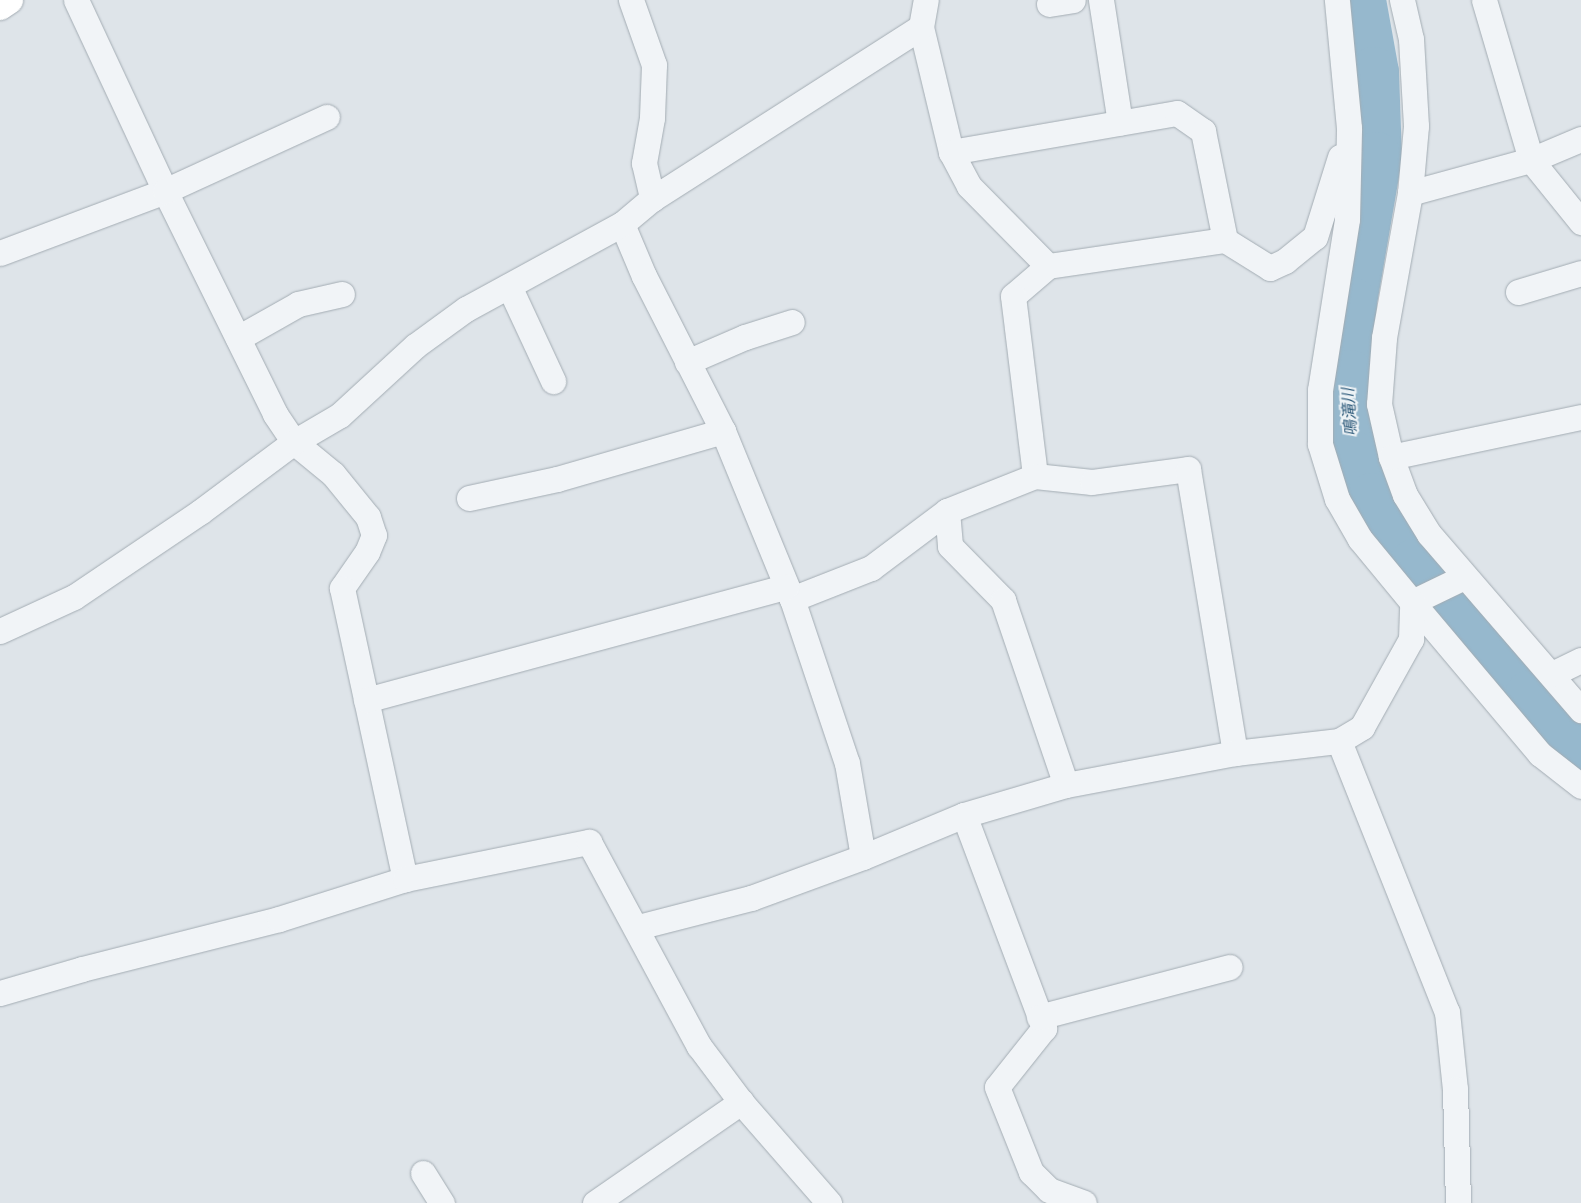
<!DOCTYPE html>
<html>
<head>
<meta charset="utf-8">
<style>
  body { margin:0 }
  #map { position:relative; width:1581px; height:1203px; overflow:hidden; background:#dee4e9; font-family:Overpass,"Noto Sans JP",sans-serif }
  div>[style] { position:absolute }
  [style*='--x'] { left:calc(var(--x)*1px); top:calc(var(--y)*1px); width:calc(var(--w)*1px); rotate:calc(var(--a)*1deg) }
  .river>* { height:51px; margin:-25.5px; padding:0 25.5px; transform-origin:25.5px; border-radius:25.5px; background:#96b8cd }
  .roads { filter:drop-shadow(0 0 1px #a3acb3) drop-shadow(0 0 1px #a3acb3) }
  .minor>* { height:25px; margin:-12.5px; padding:0 12.5px; transform-origin:12.5px; border-radius:12.5px; background:#f1f4f7 }
  .primary>* { height:28px; margin:-14px; padding:0 14px; transform-origin:14px; border-radius:14px; background:#fff }
  span { translate:-50% -50%; white-space:nowrap; text-align:center; line-height:1.15; -webkit-text-stroke:4px #eef3f6; paint-order:stroke }
  .water-label { font-size:16px; color:#2c5979; font-style:italic }
</style>
</head>
<body>
<div id="map">
  <div class="river">
    <i style="--x:1360;--y:0;--w:73;--a:79.8"></i>
    <i style="--x:1373;--y:72;--w:85;--a:88"></i>
    <i style="--x:1376;--y:157;--w:147;--a:99.8"></i>
    <i style="--x:1351;--y:302;--w:73;--a:91.6"></i>
    <i style="--x:1349;--y:375;--w:82;--a:85.8"></i>
    <i style="--x:1355;--y:457;--w:44;--a:68.7"></i>
    <i style="--x:1371;--y:498;--w:79;--a:56.9"></i>
    <i style="--x:1414;--y:564;--w:175;--a:48.5"></i>
    <i style="--x:1530;--y:695;--w:72;--a:45"></i>
  </div>
  <div class="roads">
    <div class="minor">
      <i style="--x:76;--y:0;--w:211;--a:65"></i>
      <i style="--x:165;--y:191;--w:249;--a:63.7"></i>
      <i style="--x:275;--y:414;--w:34;--a:56"></i>
      <i style="--x:294;--y:442;--w:50;--a:39.4"></i>
      <i style="--x:333;--y:474;--w:55;--a:50.9"></i>
      <i style="--x:368;--y:517;--w:19;--a:72"></i>
      <i style="--x:374;--y:535;--w:18;--a:112"></i>
      <i style="--x:367;--y:552;--w:44;--a:124.8"></i>
      <i style="--x:342;--y:588;--w:298;--a:77.8"></i>
      <i style="--x:631;--y:0;--w:69;--a:70.5"></i>
      <i style="--x:654;--y:65;--w:53;--a:92.2"></i>
      <i style="--x:652;--y:118;--w:46;--a:100.1"></i>
      <i style="--x:644;--y:163;--w:37;--a:77"></i>
      <i style="--x:1101;--y:0;--w:124;--a:81.2"></i>
      <i style="--x:1402;--y:0;--w:40;--a:77"></i>
      <i style="--x:1411;--y:39;--w:87;--a:86.7"></i>
      <i style="--x:1416;--y:126;--w:67;--a:95.1"></i>
      <i style="--x:1410;--y:193;--w:147;--a:100.2"></i>
      <i style="--x:1384;--y:338;--w:66;--a:94.3"></i>
      <i style="--x:1379;--y:404;--w:54;--a:77.2"></i>
      <i style="--x:1391;--y:457;--w:40;--a:69.8"></i>
      <i style="--x:1405;--y:495;--w:46;--a:58.4"></i>
      <i style="--x:1429;--y:534;--w:233;--a:49.2"></i>
      <i style="--x:1484;--y:0;--w:167;--a:73.6"></i>
      <i style="--x:1531;--y:160;--w:80;--a:51.1"></i>
      <i style="--x:1049;--y:4;--w:24;--a:-9"></i>
      <i style="--x:921;--y:27;--w:129;--a:76.5"></i>
      <i style="--x:951;--y:152;--w:229;--a:-9.8"></i>
      <i style="--x:1177;--y:113;--w:32;--a:35"></i>
      <i style="--x:1203;--y:131;--w:111;--a:78.6"></i>
      <i style="--x:1225;--y:240;--w:53;--a:31.9"></i>
      <i style="--x:1270;--y:268;--w:17;--a:-25"></i>
      <i style="--x:1285;--y:261;--w:38;--a:-39"></i>
      <i style="--x:1315;--y:237;--w:84;--a:-72.6"></i>
      <i style="--x:951;--y:152;--w:38;--a:62"></i>
      <i style="--x:969;--y:186;--w:112;--a:45.4"></i>
      <i style="--x:1048;--y:266;--w:179;--a:-8.4"></i>
      <i style="--x:1410;--y:193;--w:125;--a:-15.3"></i>
      <i style="--x:1531;--y:160;--w:54;--a:-22.8"></i>
      <i style="--x:622;--y:224;--w:56;--a:67.1"></i>
      <i style="--x:644;--y:276;--w:174;--a:63"></i>
      <i style="--x:723;--y:431;--w:182;--a:67.7"></i>
      <i style="--x:792;--y:599;--w:173;--a:71.5"></i>
      <i style="--x:847;--y:763;--w:95;--a:80.3"></i>
      <i style="--x:0;--y:253;--w:176;--a:-20.6"></i>
      <i style="--x:165;--y:191;--w:178;--a:-24.6"></i>
      <i style="--x:1048;--y:266;--w:46;--a:139.4"></i>
      <i style="--x:1013;--y:296;--w:181;--a:83"></i>
      <i style="--x:1035;--y:476;--w:95;--a:158.3"></i>
      <i style="--x:947;--y:511;--w:35;--a:85"></i>
      <i style="--x:950;--y:546;--w:76;--a:45.5"></i>
      <i style="--x:1003;--y:600;--w:195;--a:71.2"></i>
      <i style="--x:509;--y:286;--w:105;--a:65.1"></i>
      <i style="--x:1518;--y:292;--w:66;--a:-16.8"></i>
      <i style="--x:238;--y:338;--w:69;--a:-29.5"></i>
      <i style="--x:298;--y:304;--w:45;--a:-12.8"></i>
      <i style="--x:687;--y:362;--w:63;--a:-23.3"></i>
      <i style="--x:745;--y:337;--w:49;--a:-17.7"></i>
      <i style="--x:1391;--y:457;--w:194;--a:-11.9"></i>
      <i style="--x:1035;--y:476;--w:57;--a:6"></i>
      <i style="--x:1092;--y:482;--w:97;--a:-7.7"></i>
      <i style="--x:1188;--y:469;--w:288;--a:80.6"></i>
      <i style="--x:469;--y:498;--w:90;--a:-12.2"></i>
      <i style="--x:557;--y:479;--w:173;--a:-16.1"></i>
      <i style="--x:1464;--y:577;--w:58;--a:154.3"></i>
      <i style="--x:1412;--y:602;--w:199;--a:49.9"></i>
      <i style="--x:1540;--y:754;--w:52;--a:38"></i>
      <i style="--x:792;--y:599;--w:85;--a:-21.4"></i>
      <i style="--x:871;--y:568;--w:95;--a:-36.9"></i>
      <i style="--x:0;--y:631;--w:81;--a:-24.7"></i>
      <i style="--x:74;--y:597;--w:152;--a:-34"></i>
      <i style="--x:200;--y:512;--w:117;--a:-36.7"></i>
      <i style="--x:294;--y:442;--w:53;--a:-30.4"></i>
      <i style="--x:340;--y:415;--w:102;--a:-42.6"></i>
      <i style="--x:415;--y:346;--w:63;--a:-36"></i>
      <i style="--x:466;--y:309;--w:178;--a:-28.6"></i>
      <i style="--x:622;--y:224;--w:39;--a:-40"></i>
      <i style="--x:652;--y:199;--w:319;--a:-32.6"></i>
      <i style="--x:921;--y:27;--w:27;--a:-80"></i>
      <i style="--x:1552;--y:674;--w:32;--a:-26"></i>
      <i style="--x:366;--y:700;--w:435;--a:-15.1"></i>
      <i style="--x:1339;--y:741;--w:292;--a:68.3"></i>
      <i style="--x:1447;--y:1012;--w:77;--a:84.1"></i>
      <i style="--x:1455;--y:1089;--w:114;--a:88.5"></i>
      <i style="--x:964;--y:815;--w:228;--a:69.4"></i>
      <i style="--x:1044;--y:1028;--w:75;--a:128.5"></i>
      <i style="--x:997;--y:1087;--w:92;--a:68.2"></i>
      <i style="--x:1031;--y:1172;--w:25;--a:45"></i>
      <i style="--x:1049;--y:1190;--w:37;--a:20"></i>
      <i style="--x:638;--y:927;--w:117;--a:-14.4"></i>
      <i style="--x:751;--y:898;--w:119;--a:-20.1"></i>
      <i style="--x:863;--y:857;--w:109;--a:-22.6"></i>
      <i style="--x:964;--y:815;--w:106;--a:-16.4"></i>
      <i style="--x:1066;--y:785;--w:172;--a:-10.7"></i>
      <i style="--x:1235;--y:753;--w:105;--a:-6.6"></i>
      <i style="--x:1339;--y:741;--w:27;--a:-31"></i>
      <i style="--x:1362;--y:727;--w:101;--a:-60.9"></i>
      <i style="--x:1411;--y:639;--w:37;--a:-88"></i>
      <i style="--x:1412;--y:602;--w:82;--a:-129.5"></i>
      <i style="--x:1360;--y:539;--w:46;--a:-119.9"></i>
      <i style="--x:1337;--y:499;--w:58;--a:-107.2"></i>
      <i style="--x:1320;--y:444;--w:54;--a:-90"></i>
      <i style="--x:1320;--y:390;--w:173;--a:-81"></i>
      <i style="--x:1347;--y:219;--w:91;--a:-88.7"></i>
      <i style="--x:1349;--y:128;--w:129;--a:-95.4"></i>
      <i style="--x:0;--y:993;--w:85;--a:-16.3"></i>
      <i style="--x:82;--y:969;--w:203;--a:-14.2"></i>
      <i style="--x:279;--y:919;--w:132;--a:-17.6"></i>
      <i style="--x:405;--y:879;--w:188;--a:-11.4"></i>
      <i style="--x:589;--y:842;--w:232;--a:61.7"></i>
      <i style="--x:699;--y:1046;--w:70;--a:53.1"></i>
      <i style="--x:741;--y:1102;--w:134;--a:48.9"></i>
      <i style="--x:1039;--y:1017;--w:197;--a:-14.7"></i>
      <i style="--x:423;--y:1173;--w:36;--a:58"></i>
      <i style="--x:595;--y:1203;--w:178;--a:-34.7"></i>
    </div>
    <div class="primary">
      <i style="--x:0;--y:6;--w:11;--a:-34"></i>
    </div>
  </div>
  <div class="water-label">
    <span style="left:1351px;top:412px;rotate:-94deg">鳴滝川</span>
  </div>
</div>
</body>
</html>
